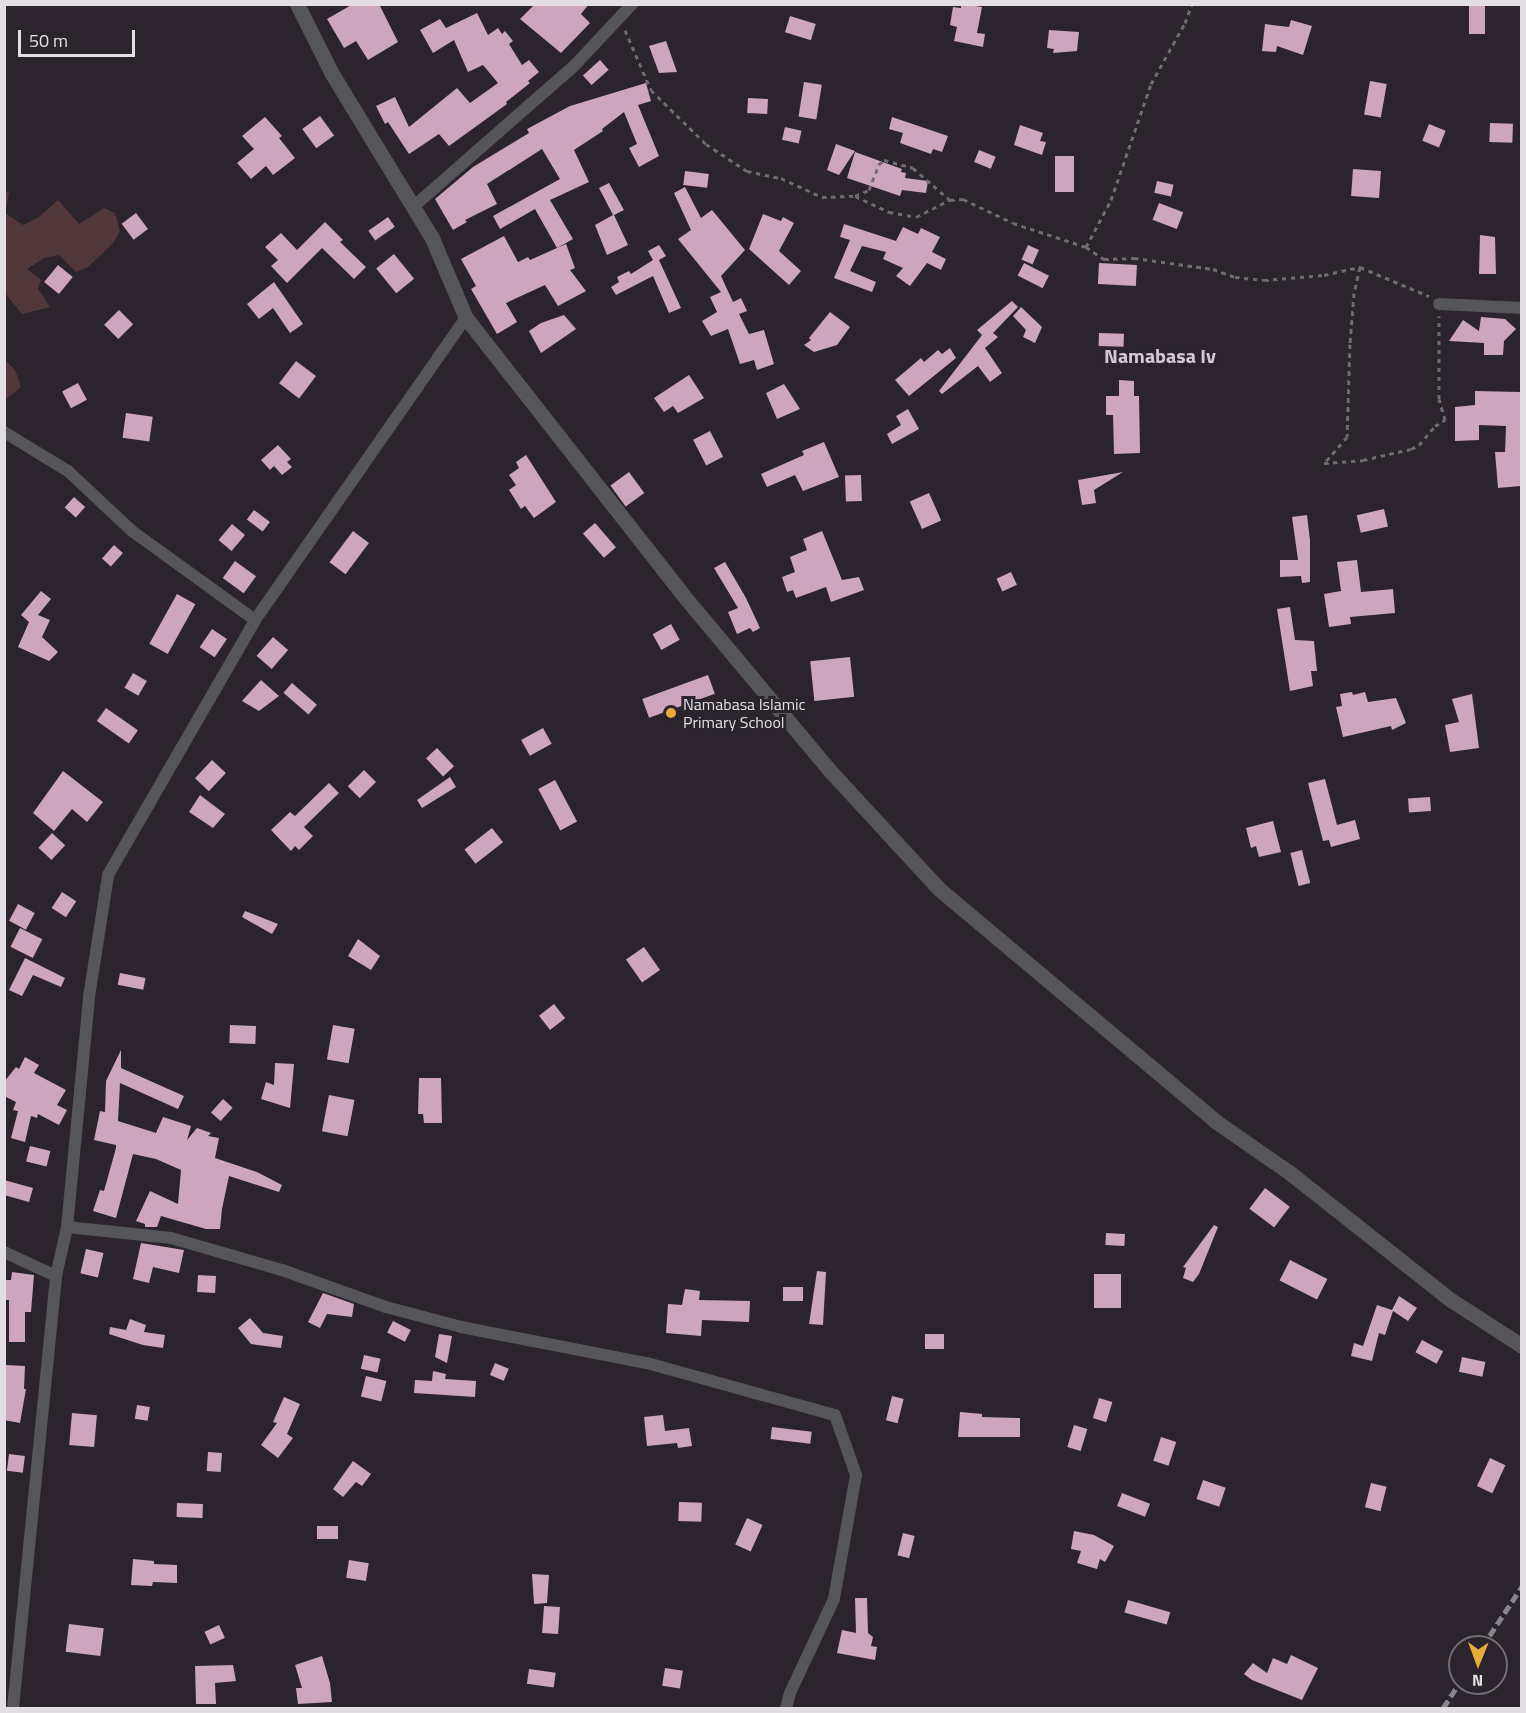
<!DOCTYPE html>
<html>
<head>
<meta charset="utf-8">
<style>
  body { margin:0 }
  #map { position:relative; width:1526px; height:1713px; overflow:hidden; background:#2b242d; font-family:"Titillium Web",sans-serif }
  div>[style] { position:absolute }
  [style*='--x'] { left:calc(var(--x)*1px); top:calc(var(--y)*1px); width:calc(var(--w)*1px); rotate:calc(var(--a)*1deg) }
  .green>* { inset:0; background:#52373b }
  .building>* { inset:0; background:#cda5bc; transform-origin:0 0 }
  .path>* { height:3px; margin-top:-1.5px; transform-origin:0; background:repeating-linear-gradient(90deg,#706a71 0 4.5px,transparent 0 9px) }
  .minor>* { height:12px; margin:-6px; padding:0 6px; transform-origin:6px; border-radius:6px; background:#56555a }
  .tertiary>* { height:15px; margin:-7.5px; padding:0 7.5px; transform-origin:7.5px; border-radius:7.5px; background:#56555a }
  .rail>* { height:4.5px; margin-top:-2.25px; transform-origin:0; background:repeating-linear-gradient(90deg,#89838b 0 9px,transparent 0 13.5px) }
  .dots>* { width:16px; height:16px; translate:-50% -50%; box-sizing:border-box; border:3px solid #2b242d; border-radius:50% }
  span { translate:-50% -50%; white-space:nowrap; text-align:center; line-height:1.15; -webkit-text-stroke:6px #2b242d; paint-order:stroke }
  .poi-label { font-size:16px; color:#e3dee4 }
  .left { translate:0 -50%; text-align:left }
  .quarter-label { font-size:20px; color:#d4cad6; font-weight:700 }
  .frame { position:absolute; inset:0; border:6px solid #e3dee4; pointer-events:none }
  .north { position:absolute; left:1448px; top:1635px; width:60px; height:60px; box-sizing:border-box; background:#2b242d; border:2px solid #756e76; border-radius:50%; rotate:181deg; font-size:16px; font-weight:700; line-height:24px; text-align:center; color:#e3dee4 }
  .north::after { content:''; display:block; margin:auto; width:21px; height:27px; background:#e6ac36; clip-path:polygon(50% 0,100% 100%,50% 72%,0 100%) }
  .scale { position:absolute; left:18px; top:30px; width:117px; height:27px; box-sizing:border-box; border:3px solid #e3dee4; border-top:0; padding-left:8px; font-size:18px; line-height:21px; white-space:nowrap; color:#e3dee4; -webkit-text-stroke:4px #2b242d; paint-order:stroke }
</style>
</head>
<body>
<div id="map">
  <div class="green">
    <i style="clip-path:polygon(4px 192px,9px 192px,5px 213px,23px 225px,39px 217px,58px 200px,79px 224px,104px 208px,115px 213px,120px 231px,113px 243px,88px 267px,76px 272px,59px 255px,44px 258px,27px 269px,41px 280px,38px 289px,50px 307px,22px 314px,5px 293px)"></i>
    <i style="clip-path:polygon(5px 360px,15px 370px,21px 387px,5px 400px)"></i>
  </div>
  <div class="building">
    <i style="clip-path:polygon(353px 4px,379px 4px,398px 42px,368px 60px,356px 41px,344px 48px,327px 19px)"></i>
    <i style="clip-path:polygon(535px 4px,589px 4px,581px 14px,590px 23px,561px 53px,520px 19px)"></i>
    <i style="clip-path:polygon(961px 4px,982px 7px,977px 33px,985px 34px,983px 47px,954px 41px,957px 27px,950px 25px,953px 7px,961px 8px)"></i>
    <i style="left:1469px;top:4px;width:16px;height:30px"></i>
    <i style="clip-path:polygon(477px 13px,488px 35px,498px 28px,502px 34px,505px 31px,513px 41px,509px 44px,522px 65px,529px 60px,539px 72px,528px 81px,530px 83px,506px 102px,507px 104px,449px 146px,439px 134px,409px 154px,388px 122px,385px 124px,376px 106px,395px 97px,409px 127px,457px 88px,470px 103px,498px 83px,483px 65px,468px 72px,454px 40px,433px 53px,420px 30px,440px 19px,446px 28px)"></i>
    <i style="left:790px;top:16px;width:27px;height:17px;rotate:17deg"></i>
    <i style="clip-path:polygon(1291px 20px,1312px 26px,1303px 55px,1277px 46px,1276px 52px,1262px 51px,1265px 24px,1289px 27px)"></i>
    <i style="clip-path:polygon(1049px 30px,1079px 32px,1077px 51px,1053px 53px,1054px 49px,1047px 48px)"></i>
    <i style="clip-path:polygon(666px 41px,677px 72px,659px 73px,649px 46px)"></i>
    <i style="left:600px;top:60px;width:13px;height:23px;rotate:48deg"></i>
    <i style="left:1370px;top:81px;width:17px;height:34px;rotate:10deg"></i>
    <i style="left:804px;top:82px;width:18px;height:35px;rotate:9deg"></i>
    <i style="clip-path:polygon(646px 83px,651px 101px,638px 105px,659px 156px,639px 167px,629px 148px,637px 144px,624px 112px,602px 129px,603px 131px,574px 150px,589px 182px,550px 200px,573px 239px,557px 248px,535px 209px,500px 229px,493px 216px,560px 179px,542px 149px,487px 184px,497px 204px,465px 220px,467px 222px,453px 230px,435px 199px,473px 167px,529px 133px,527px 129px,570px 106px)"></i>
    <i style="left:748px;top:98px;width:20px;height:15px;rotate:3deg"></i>
    <i style="left:320px;top:116px;width:24px;height:22px;rotate:54deg"></i>
    <i style="clip-path:polygon(265px 117px,282px 136px,279px 138px,295px 158px,273px 175px,266px 166px,251px 179px,237px 163px,254px 149px,242px 136px)"></i>
    <i style="clip-path:polygon(892px 117px,948px 136px,942px 152px,933px 149px,931px 154px,900px 143px,903px 133px,889px 129px)"></i>
    <i style="left:1490px;top:123px;width:23px;height:19px;rotate:2deg"></i>
    <i style="left:1429px;top:124px;width:18px;height:18px;rotate:22deg"></i>
    <i style="clip-path:polygon(1020px 125px,1043px 133px,1040px 141px,1046px 142px,1042px 155px,1014px 145px)"></i>
    <i style="left:785px;top:127px;width:17px;height:13px;rotate:13deg"></i>
    <i style="clip-path:polygon(836px 144px,855px 151px,839px 175px,827px 170px)"></i>
    <i style="left:979px;top:150px;width:18px;height:13px;rotate:22deg"></i>
    <i style="clip-path:polygon(855px 152px,902px 169px,901px 172px,906px 173px,905px 178px,928px 181px,926px 193px,902px 190px,900px 196px,847px 178px)"></i>
    <i style="left:1055px;top:156px;width:19px;height:36px"></i>
    <i style="left:1353px;top:169px;width:28px;height:27px;rotate:4deg"></i>
    <i style="left:685px;top:171px;width:24px;height:14px;rotate:7deg"></i>
    <i style="left:1157px;top:181px;width:17px;height:12px;rotate:13deg"></i>
    <i style="clip-path:polygon(609px 183px,624px 210px,614px 215px,628px 245px,607px 255px,595px 225px,613px 215px,599px 188px)"></i>
    <i style="clip-path:polygon(685px 187px,701px 218px,712px 210px,745px 250px,721px 276px,733px 302px,741px 298px,747px 311px,739px 314px,749px 334px,764px 330px,774px 364px,757px 370px,754px 360px,740px 364px,728px 329px,711px 336px,702px 321px,717px 312px,710px 297px,721px 292px,678px 239px,691px 230px,674px 193px)"></i>
    <i style="left:1159px;top:203px;width:26px;height:18px;rotate:21deg"></i>
    <i style="left:136px;top:213px;width:20px;height:18px;rotate:53deg"></i>
    <i style="clip-path:polygon(763px 214px,781px 221px,783px 217px,794px 223px,779px 251px,801px 271px,789px 285px,749px 249px)"></i>
    <i style="left:388px;top:217px;width:12px;height:24px;rotate:55deg"></i>
    <i style="clip-path:polygon(325px 222px,343px 240px,340px 242px,366px 267px,354px 279px,322px 248px,287px 283px,271px 266px,278px 260px,265px 247px,281px 233px,297px 250px)"></i>
    <i style="clip-path:polygon(844px 224px,896px 241px,903px 227px,918px 234px,921px 228px,940px 237px,932px 252px,946px 259px,941px 270px,927px 263px,910px 286px,896px 276px,903px 268px,883px 259px,886px 252px,862px 246px,850px 271px,876px 282px,872px 292px,834px 278px,850px 240px,840px 237px)"></i>
    <i style="clip-path:polygon(1480px 235px,1495px 237px,1496px 274px,1479px 274px)"></i>
    <i style="clip-path:polygon(504px 236px,518px 262px,528px 257px,530px 260px,566px 244px,575px 268px,570px 270px,586px 291px,558px 306px,545px 285px,506px 303px,517px 322px,497px 334px,471px 289px,476px 286px,461px 259px)"></i>
    <i style="clip-path:polygon(659px 245px,666px 256px,659px 260px,681px 308px,669px 313px,653px 276px,616px 295px,611px 287px,619px 282px,617px 277px,629px 271px,631px 274px,653px 260px,648px 251px)"></i>
    <i style="left:1028px;top:245px;width:12px;height:16px;rotate:24deg"></i>
    <i style="left:394px;top:254px;width:32px;height:23px;rotate:51deg"></i>
    <i style="left:1024px;top:263px;width:28px;height:14px;rotate:27deg"></i>
    <i style="left:1099px;top:263px;width:38px;height:21px;rotate:3deg"></i>
    <i style="left:58px;top:265px;width:19px;height:22px;rotate:39deg"></i>
    <i style="clip-path:polygon(274px 282px,303px 324px,290px 333px,273px 308px,259px 319px,247px 304px)"></i>
    <i style="clip-path:polygon(1012px 301px,1018px 307px,993px 333px,998px 337px,985px 348px,1002px 373px,990px 382px,978px 366px,942px 394px,939px 391px,982px 335px,977px 330px)"></i>
    <i style="clip-path:polygon(1021px 307px,1042px 327px,1035px 343px,1023px 337px,1026px 330px,1013px 316px)"></i>
    <i style="left:119px;top:310px;width:20px;height:21px;rotate:45deg"></i>
    <i style="clip-path:polygon(830px 312px,850px 327px,837px 345px,814px 352px,804px 345px,811px 340px,809px 338px)"></i>
    <i style="clip-path:polygon(564px 315px,576px 329px,541px 353px,529px 331px,541px 323px)"></i>
    <i style="clip-path:polygon(1481px 317px,1505px 319px,1516px 329px,1504px 341px,1503px 355px,1484px 355px,1484px 343px,1449px 341px,1463px 320px,1479px 331px)"></i>
    <i style="left:1099px;top:333px;width:25px;height:13px;rotate:2deg"></i>
    <i style="clip-path:polygon(950px 348px,956px 358px,909px 396px,895px 380px,921px 358px,924px 362px,938px 350px,942px 354px)"></i>
    <i style="left:296px;top:361px;width:25px;height:28px;rotate:37deg"></i>
    <i style="clip-path:polygon(689px 375px,704px 398px,678px 413px,673px 406px,664px 412px,654px 398px)"></i>
    <i style="clip-path:polygon(1119px 380px,1134px 381px,1134px 396px,1139px 396px,1140px 453px,1114px 454px,1113px 415px,1106px 415px,1106px 396px,1119px 396px)"></i>
    <i style="left:78px;top:383px;width:19px;height:18px;rotate:62deg"></i>
    <i style="clip-path:polygon(784px 384px,800px 409px,777px 419px,766px 393px)"></i>
    <i style="clip-path:polygon(1475px 391px,1521px 392px,1521px 486px,1498px 488px,1495px 452px,1505px 452px,1506px 426px,1479px 425px,1479px 440px,1455px 441px,1455px 407px,1475px 405px)"></i>
    <i style="clip-path:polygon(908px 409px,919px 429px,892px 444px,887px 434px,901px 425px,896px 416px)"></i>
    <i style="left:126px;top:413px;width:27px;height:25px;rotate:8deg"></i>
    <i style="left:710px;top:431px;width:29px;height:19px;rotate:63deg"></i>
    <i style="clip-path:polygon(824px 442px,839px 477px,803px 491px,795px 475px,767px 487px,761px 474px,804px 455px,802px 451px)"></i>
    <i style="clip-path:polygon(278px 445px,291px 459px,287px 462px,292px 467px,282px 475px,274px 466px,270px 470px,261px 460px)"></i>
    <i style="clip-path:polygon(526px 455px,556px 502px,534px 518px,525px 506px,521px 509px,509px 490px,516px 485px,509px 475px,519px 468px,516px 462px)"></i>
    <i style="left:629px;top:472px;width:26px;height:23px;rotate:54deg"></i>
    <i style="clip-path:polygon(1123px 472px,1094px 490px,1096px 503px,1082px 505px,1078px 480px)"></i>
    <i style="left:861px;top:475px;width:26px;height:16px;rotate:88deg"></i>
    <i style="left:929px;top:493px;width:30px;height:21px;rotate:66deg"></i>
    <i style="left:74px;top:497px;width:15px;height:14px;rotate:42deg"></i>
    <i style="left:1384px;top:509px;width:18px;height:28px;rotate:77deg"></i>
    <i style="left:254px;top:510px;width:20px;height:12px;rotate:37deg"></i>
    <i style="clip-path:polygon(1307px 515px,1310px 540px,1310px 582px,1302px 583px,1301px 576px,1280px 577px,1280px 560px,1298px 560px,1292px 517px)"></i>
    <i style="left:595px;top:523px;width:32px;height:16px;rotate:49deg"></i>
    <i style="left:232px;top:524px;width:17px;height:21px;rotate:40deg"></i>
    <i style="left:353px;top:531px;width:20px;height:39px;rotate:37deg"></i>
    <i style="clip-path:polygon(822px 531px,842px 580px,859px 577px,864px 590px,831px 602px,826px 587px,796px 598px,793px 590px,787px 592px,782px 577px,795px 572px,790px 557px,807px 550px,803px 539px)"></i>
    <i style="left:114px;top:545px;width:12px;height:18px;rotate:42deg"></i>
    <i style="clip-path:polygon(1357px 560px,1361px 592px,1393px 589px,1395px 613px,1350px 617px,1351px 624px,1329px 627px,1324px 594px,1341px 591px,1337px 562px)"></i>
    <i style="left:235px;top:561px;width:26px;height:21px;rotate:36deg"></i>
    <i style="clip-path:polygon(725px 562px,746px 598px,760px 628px,753px 632px,750px 628px,737px 634px,728px 612px,738px 608px,714px 568px)"></i>
    <i style="left:1011px;top:572px;width:14px;height:16px;rotate:65deg"></i>
    <i style="clip-path:polygon(41px 591px,51px 599px,38px 615px,50px 620px,42px 637px,58px 652px,49px 661px,18px 647px,29px 622px,21px 615px)"></i>
    <i style="left:177px;top:594px;width:21px;height:57px;rotate:29deg"></i>
    <i style="clip-path:polygon(1290px 607px,1295px 640px,1314px 641px,1317px 671px,1311px 671px,1313px 686px,1290px 691px,1277px 609px)"></i>
    <i style="left:671px;top:624px;width:18px;height:21px;rotate:61deg"></i>
    <i style="left:212px;top:629px;width:18px;height:22px;rotate:34deg"></i>
    <i style="left:273px;top:637px;width:20px;height:25px;rotate:41deg"></i>
    <i style="left:850px;top:657px;width:40px;height:40px;rotate:84deg"></i>
    <i style="left:133px;top:673px;width:16px;height:17px;rotate:30deg"></i>
    <i style="left:708px;top:675px;width:20px;height:70px;rotate:70deg"></i>
    <i style="clip-path:polygon(261px 680px,279px 696px,259px 711px,242px 701px)"></i>
    <i style="left:292px;top:683px;width:33px;height:13px;rotate:41deg"></i>
    <i style="clip-path:polygon(1352px 692px,1353px 695px,1365px 692px,1368px 702px,1396px 698px,1406px 723px,1392px 730px,1391px 726px,1343px 737px,1336px 707px,1342px 706px,1340px 694px)"></i>
    <i style="clip-path:polygon(1472px 694px,1479px 748px,1450px 752px,1445px 725px,1459px 722px,1452px 699px)"></i>
    <i style="left:106px;top:708px;width:39px;height:16px;rotate:35deg"></i>
    <i style="left:543px;top:728px;width:18px;height:25px;rotate:61deg"></i>
    <i style="left:437px;top:748px;width:25px;height:15px;rotate:47deg"></i>
    <i style="left:212px;top:760px;width:19px;height:25px;rotate:43deg"></i>
    <i style="left:364px;top:770px;width:17px;height:23px;rotate:45deg"></i>
    <i style="clip-path:polygon(63px 771px,103px 802px,87px 822px,72px 809px,54px 831px,33px 813px)"></i>
    <i style="clip-path:polygon(450px 777px,456px 787px,422px 808px,417px 800px)"></i>
    <i style="clip-path:polygon(1325px 779px,1337px 825px,1355px 820px,1360px 839px,1331px 847px,1329px 840px,1323px 841px,1308px 783px)"></i>
    <i style="left:555px;top:780px;width:47px;height:19px;rotate:62deg"></i>
    <i style="clip-path:polygon(329px 783px,339px 793px,304px 827px,313px 836px,299px 850px,295px 846px,291px 851px,271px 830px,290px 812px,295px 816px)"></i>
    <i style="clip-path:polygon(200px 795px,225px 814px,213px 828px,189px 812px)"></i>
    <i style="left:1430px;top:797px;width:14px;height:22px;rotate:86deg"></i>
    <i style="clip-path:polygon(1273px 821px,1281px 852px,1259px 857px,1256px 846px,1251px 848px,1246px 828px)"></i>
    <i style="left:492px;top:828px;width:18px;height:35px;rotate:52deg"></i>
    <i style="left:52px;top:833px;width:18px;height:20px;rotate:43deg"></i>
    <i style="left:1302px;top:850px;width:34px;height:12px;rotate:76deg"></i>
    <i style="left:62px;top:892px;width:17px;height:19px;rotate:33deg"></i>
    <i style="left:18px;top:904px;width:19px;height:19px;rotate:28deg"></i>
    <i style="clip-path:polygon(245px 911px,278px 924px,272px 934px,242px 917px)"></i>
    <i style="left:20px;top:928px;width:25px;height:21px;rotate:27deg"></i>
    <i style="clip-path:polygon(358px 939px,380px 956px,371px 970px,348px 956px)"></i>
    <i style="left:644px;top:947px;width:28px;height:22px;rotate:55deg"></i>
    <i style="clip-path:polygon(25px 958px,65px 978px,61px 987px,33px 975px,22px 996px,9px 990px)"></i>
    <i style="left:120px;top:973px;width:26px;height:12px;rotate:11deg"></i>
    <i style="left:554px;top:1004px;width:18px;height:19px;rotate:52deg"></i>
    <i style="left:230px;top:1025px;width:26px;height:18px;rotate:2deg"></i>
    <i style="left:333px;top:1025px;width:22px;height:35px;rotate:10deg"></i>
    <i style="clip-path:polygon(121px 1050px,121px 1068px,184px 1096px,178px 1109px,120px 1083px,118px 1121px,156px 1133px,163px 1117px,191px 1126px,187px 1140px,197px 1128px,211px 1133px,208px 1136px,219px 1138px,215px 1158px,257px 1172px,282px 1185px,279px 1192px,229px 1176px,222px 1209px,220px 1229px,206px 1229px,161px 1216px,157px 1227px,145px 1227px,145px 1224px,136px 1221px,150px 1191px,178px 1204px,181px 1170px,156px 1159px,133px 1154px,116px 1218px,93px 1211px,100px 1190px,104px 1191px,116px 1148px,116px 1145px,94px 1140px,100px 1111px,105px 1112px,106px 1081px)"></i>
    <i style="clip-path:polygon(25px 1057px,39px 1065px,34px 1073px,66px 1090px,57px 1105px,67px 1110px,59px 1125px,38px 1114px,37px 1118px,31px 1116px,25px 1142px,11px 1138px,18px 1111px,13px 1110px,16px 1102px,4px 1096px,4px 1082px,16px 1067px,19px 1069px)"></i>
    <i style="clip-path:polygon(275px 1063px,294px 1064px,290px 1108px,261px 1099px,266px 1082px,274px 1085px)"></i>
    <i style="clip-path:polygon(419px 1078px,441px 1078px,442px 1123px,424px 1123px,423px 1114px,418px 1114px)"></i>
    <i style="left:329px;top:1095px;width:26px;height:37px;rotate:11deg"></i>
    <i style="left:223px;top:1099px;width:13px;height:18px;rotate:42deg"></i>
    <i style="left:30px;top:1146px;width:21px;height:16px;rotate:14deg"></i>
    <i style="clip-path:polygon(4px 1180px,33px 1188px,29px 1202px,4px 1195px)"></i>
    <i style="left:1265px;top:1188px;width:31px;height:26px;rotate:37deg"></i>
    <i style="clip-path:polygon(1214px 1225px,1218px 1227px,1199px 1274px,1193px 1282px,1183px 1278px,1186px 1268px,1183px 1267px)"></i>
    <i style="left:1106px;top:1233px;width:19px;height:12px;rotate:3deg"></i>
    <i style="clip-path:polygon(141px 1243px,184px 1250px,179px 1273px,153px 1267px,149px 1283px,133px 1279px)"></i>
    <i style="left:86px;top:1249px;width:18px;height:25px;rotate:13deg"></i>
    <i style="left:1290px;top:1260px;width:42px;height:23px;rotate:27deg"></i>
    <i style="clip-path:polygon(817px 1271px,826px 1272px,823px 1325px,809px 1324px)"></i>
    <i style="clip-path:polygon(12px 1272px,34px 1275px,31px 1312px,25px 1312px,25px 1342px,9px 1342px,9px 1300px,4px 1300px,4px 1280px,11px 1280px)"></i>
    <i style="left:1094px;top:1274px;width:27px;height:34px"></i>
    <i style="left:198px;top:1275px;width:18px;height:17px;rotate:3deg"></i>
    <i style="left:783px;top:1287px;width:20px;height:14px"></i>
    <i style="clip-path:polygon(685px 1289px,700px 1291px,699px 1300px,750px 1301px,749px 1322px,702px 1320px,701px 1336px,666px 1333px,668px 1304px,682px 1305px)"></i>
    <i style="clip-path:polygon(323px 1293px,354px 1304px,352px 1317px,327px 1314px,320px 1328px,308px 1322px)"></i>
    <i style="clip-path:polygon(1399px 1296px,1417px 1308px,1408px 1321px,1393px 1311px,1385px 1335px,1379px 1333px,1372px 1361px,1351px 1356px,1354px 1343px,1363px 1346px,1377px 1305px,1392px 1310px)"></i>
    <i style="clip-path:polygon(250px 1318px,263px 1333px,283px 1336px,281px 1348px,251px 1344px,238px 1328px)"></i>
    <i style="clip-path:polygon(130px 1319px,146px 1325px,144px 1332px,165px 1335px,163px 1348px,143px 1345px,109px 1334px,110px 1327px,126px 1330px)"></i>
    <i style="left:393px;top:1321px;width:20px;height:13px;rotate:27deg"></i>
    <i style="clip-path:polygon(439px 1334px,452px 1336px,447px 1363px,435px 1357px)"></i>
    <i style="left:944px;top:1334px;width:15px;height:19px;rotate:90deg"></i>
    <i style="left:1422px;top:1340px;width:24px;height:14px;rotate:28deg"></i>
    <i style="left:364px;top:1355px;width:17px;height:14px;rotate:13deg"></i>
    <i style="left:1462px;top:1357px;width:24px;height:15px;rotate:12deg"></i>
    <i style="left:495px;top:1363px;width:15px;height:13px;rotate:23deg"></i>
    <i style="clip-path:polygon(6px 1365px,25px 1366px,24px 1389px,26px 1389px,20px 1423px,4px 1420px)"></i>
    <i style="clip-path:polygon(433px 1371px,446px 1374px,445px 1379px,476px 1381px,475px 1397px,414px 1393px,415px 1380px,432px 1381px)"></i>
    <i style="left:366px;top:1376px;width:21px;height:21px;rotate:14deg"></i>
    <i style="left:892px;top:1396px;width:12px;height:25px;rotate:14deg"></i>
    <i style="clip-path:polygon(284px 1397px,300px 1404px,287px 1434px,293px 1438px,278px 1458px,261px 1445px,277px 1423px,273px 1422px)"></i>
    <i style="left:1099px;top:1398px;width:14px;height:21px;rotate:17deg"></i>
    <i style="left:137px;top:1405px;width:13px;height:14px;rotate:9deg"></i>
    <i style="clip-path:polygon(960px 1412px,982px 1414px,982px 1417px,1020px 1418px,1020px 1437px,958px 1437px)"></i>
    <i style="left:72px;top:1413px;width:25px;height:32px;rotate:5deg"></i>
    <i style="clip-path:polygon(663px 1415px,665px 1431px,689px 1428px,692px 1446px,678px 1448px,677px 1443px,647px 1446px,644px 1417px)"></i>
    <i style="left:1074px;top:1425px;width:14px;height:23px;rotate:17deg"></i>
    <i style="left:772px;top:1427px;width:40px;height:12px;rotate:7deg"></i>
    <i style="left:1161px;top:1437px;width:16px;height:25px;rotate:18deg"></i>
    <i style="left:208px;top:1452px;width:14px;height:19px;rotate:4deg"></i>
    <i style="left:9px;top:1454px;width:16px;height:17px;rotate:7deg"></i>
    <i style="left:1490px;top:1458px;width:17px;height:31px;rotate:25deg"></i>
    <i style="clip-path:polygon(353px 1461px,371px 1474px,362px 1486px,356px 1482px,343px 1497px,333px 1489px)"></i>
    <i style="left:1203px;top:1480px;width:24px;height:20px;rotate:19deg"></i>
    <i style="left:1371px;top:1483px;width:16px;height:25px;rotate:14deg"></i>
    <i style="left:1122px;top:1493px;width:30px;height:14px;rotate:21deg"></i>
    <i style="left:679px;top:1502px;width:23px;height:19px;rotate:2deg"></i>
    <i style="left:177px;top:1503px;width:26px;height:14px;rotate:2deg"></i>
    <i style="left:747px;top:1518px;width:17px;height:29px;rotate:24deg"></i>
    <i style="left:317px;top:1526px;width:21px;height:13px"></i>
    <i style="clip-path:polygon(1074px 1531px,1094px 1535px,1114px 1546px,1105px 1562px,1100px 1559px,1097px 1569px,1077px 1563px,1081px 1551px,1071px 1549px)"></i>
    <i style="left:903px;top:1533px;width:12px;height:23px;rotate:14deg"></i>
    <i style="clip-path:polygon(133px 1559px,154px 1561px,154px 1564px,177px 1565px,177px 1583px,153px 1582px,152px 1586px,131px 1585px)"></i>
    <i style="left:349px;top:1560px;width:20px;height:18px;rotate:9deg"></i>
    <i style="clip-path:polygon(532px 1574px,549px 1575px,547px 1603px,534px 1604px)"></i>
    <i style="clip-path:polygon(855px 1598px,867px 1598px,868px 1633px,873px 1637px,871px 1646px,877px 1647px,875px 1660px,837px 1653px,842px 1630px,856px 1633px)"></i>
    <i style="left:1128px;top:1600px;width:44px;height:13px;rotate:16deg"></i>
    <i style="left:544px;top:1606px;width:16px;height:27px;rotate:4deg"></i>
    <i style="left:69px;top:1624px;width:35px;height:28px;rotate:7deg"></i>
    <i style="left:219px;top:1625px;width:14px;height:16px;rotate:65deg"></i>
    <i style="clip-path:polygon(1291px 1655px,1318px 1668px,1302px 1700px,1252px 1680px,1244px 1674px,1253px 1663px,1267px 1673px,1273px 1658px,1287px 1664px)"></i>
    <i style="clip-path:polygon(322px 1656px,330px 1683px,332px 1702px,298px 1704px,296px 1688px,302px 1688px,295px 1665px)"></i>
    <i style="clip-path:polygon(233px 1665px,236px 1681px,215px 1683px,216px 1704px,196px 1704px,195px 1666px)"></i>
    <i style="left:665px;top:1668px;width:18px;height:18px;rotate:9deg"></i>
    <i style="left:529px;top:1669px;width:27px;height:15px;rotate:8deg"></i>
  </div>
  <div class="path">
    <i style="--x:625;--y:30;--w:65;--a:66.6"></i>
    <i style="--x:651;--y:90;--w:77;--a:44.5"></i>
    <i style="--x:706;--y:144;--w:49;--a:33.4"></i>
    <i style="--x:747;--y:171;--w:35;--a:12"></i>
    <i style="--x:781;--y:178;--w:45;--a:24.9"></i>
    <i style="--x:822;--y:197;--w:33;--a:-2"></i>
    <i style="--x:855;--y:196;--w:15;--a:-23"></i>
    <i style="--x:869;--y:190;--w:28;--a:-69"></i>
    <i style="--x:879;--y:164;--w:6;--a:-39"></i>
    <i style="--x:884;--y:160;--w:30;--a:15"></i>
    <i style="--x:913;--y:168;--w:49;--a:40.9"></i>
    <i style="--x:950;--y:200;--w:13;--a:-4"></i>
    <i style="--x:963;--y:199;--w:55;--a:25.6"></i>
    <i style="--x:1013;--y:223;--w:77;--a:18.2"></i>
    <i style="--x:1086;--y:247;--w:22;--a:34"></i>
    <i style="--x:1104;--y:259;--w:30;--a:-2"></i>
    <i style="--x:1134;--y:258;--w:80;--a:7.9"></i>
    <i style="--x:1213;--y:269;--w:23;--a:20"></i>
    <i style="--x:1235;--y:277;--w:29;--a:6"></i>
    <i style="--x:1264;--y:280;--w:60;--a:-4.8"></i>
    <i style="--x:1324;--y:275;--w:37;--a:-13"></i>
    <i style="--x:1360;--y:267;--w:75;--a:22.8"></i>
    <i style="--x:855;--y:196;--w:38;--a:25"></i>
    <i style="--x:889;--y:212;--w:27;--a:10"></i>
    <i style="--x:916;--y:217;--w:38;--a:-27"></i>
    <i style="--x:1086;--y:247;--w:53;--a:-62"></i>
    <i style="--x:1111;--y:200;--w:123;--a:-71"></i>
    <i style="--x:1151;--y:84;--w:70;--a:-60.9"></i>
    <i style="--x:1185;--y:23;--w:20;--a:-70"></i>
    <i style="--x:1360;--y:267;--w:27;--a:103"></i>
    <i style="--x:1354;--y:293;--w:51;--a:94.5"></i>
    <i style="--x:1350;--y:344;--w:93;--a:91.8"></i>
    <i style="--x:1347;--y:437;--w:35;--a:131"></i>
    <i style="--x:1324;--y:463;--w:39;--a:-4"></i>
    <i style="--x:1363;--y:460;--w:49;--a:-12.9"></i>
    <i style="--x:1411;--y:449;--w:9;--a:-27"></i>
    <i style="--x:1419;--y:445;--w:25;--a:-50"></i>
    <i style="--x:1435;--y:426;--w:12;--a:-31"></i>
    <i style="--x:1445;--y:420;--w:22;--a:-106"></i>
    <i style="--x:1439;--y:399;--w:83;--a:-90"></i>
  </div>
  <div class="minor">
    <i style="--x:413;--y:207;--w:215;--a:-41.2"></i>
    <i style="--x:575;--y:65;--w:83;--a:-46.9"></i>
    <i style="--x:1439;--y:304;--w:83;--a:2.8"></i>
    <i style="--x:4;--y:432;--w:75;--a:31.4"></i>
    <i style="--x:68;--y:471;--w:88;--a:43.2"></i>
    <i style="--x:132;--y:531;--w:152;--a:35.9"></i>
    <i style="--x:67;--y:1227;--w:105;--a:6"></i>
    <i style="--x:171;--y:1238;--w:116;--a:16.1"></i>
    <i style="--x:282;--y:1270;--w:110;--a:19.6"></i>
    <i style="--x:386;--y:1307;--w:78;--a:14.9"></i>
    <i style="--x:461;--y:1327;--w:189;--a:11"></i>
    <i style="--x:647;--y:1363;--w:195;--a:15.5"></i>
    <i style="--x:835;--y:1415;--w:64;--a:70.7"></i>
    <i style="--x:856;--y:1475;--w:126;--a:100.1"></i>
    <i style="--x:834;--y:1599;--w:104;--a:115.1"></i>
    <i style="--x:790;--y:1693;--w:16;--a:105"></i>
    <i style="--x:4;--y:1252;--w:57;--a:24.8"></i>
    <i style="--x:13;--y:1708;--w:434;--a:-84.3"></i>
    <i style="--x:56;--y:1276;--w:50;--a:-77.3"></i>
    <i style="--x:67;--y:1227;--w:231;--a:-84.5"></i>
    <i style="--x:89;--y:997;--w:123;--a:-81.1"></i>
    <i style="--x:108;--y:875;--w:294;--a:-60"></i>
    <i style="--x:255;--y:620;--w:368;--a:-55.1"></i>
  </div>
  <div class="tertiary">
    <i style="--x:297;--y:4;--w:76;--a:63.4"></i>
    <i style="--x:331;--y:72;--w:194;--a:58.7"></i>
    <i style="--x:432;--y:238;--w:87;--a:67"></i>
    <i style="--x:466;--y:318;--w:352;--a:51.9"></i>
    <i style="--x:683;--y:595;--w:232;--a:50.1"></i>
    <i style="--x:832;--y:773;--w:158;--a:47.3"></i>
    <i style="--x:939;--y:889;--w:361;--a:40"></i>
    <i style="--x:1215;--y:1121;--w:91;--a:34.7"></i>
    <i style="--x:1290;--y:1173;--w:205;--a:38.3"></i>
    <i style="--x:1451;--y:1300;--w:85;--a:32.9"></i>
  </div>
  <div class="rail">
    <i style="--x:1482;--y:1647;--w:73;--a:-56.7"></i>
    <i style="--x:1443;--y:1708;--w:31;--a:-57"></i>
  </div>
  <div class="dots">
    <i style="left:671px;top:713px;background:#e6ac36"></i>
  </div>
  <div class="poi-label">
    <span class="left" style="left:683px;top:713px">Namabasa Islamic<br>Primary School</span>
  </div>
  <div class="quarter-label">
    <span style="left:1160px;top:355px">Namabasa Iv</span>
  </div>
  <div class="frame"></div>
  <div class="north">N</div>
  <div class="scale">50 m</div>
</div>
</body>
</html>
